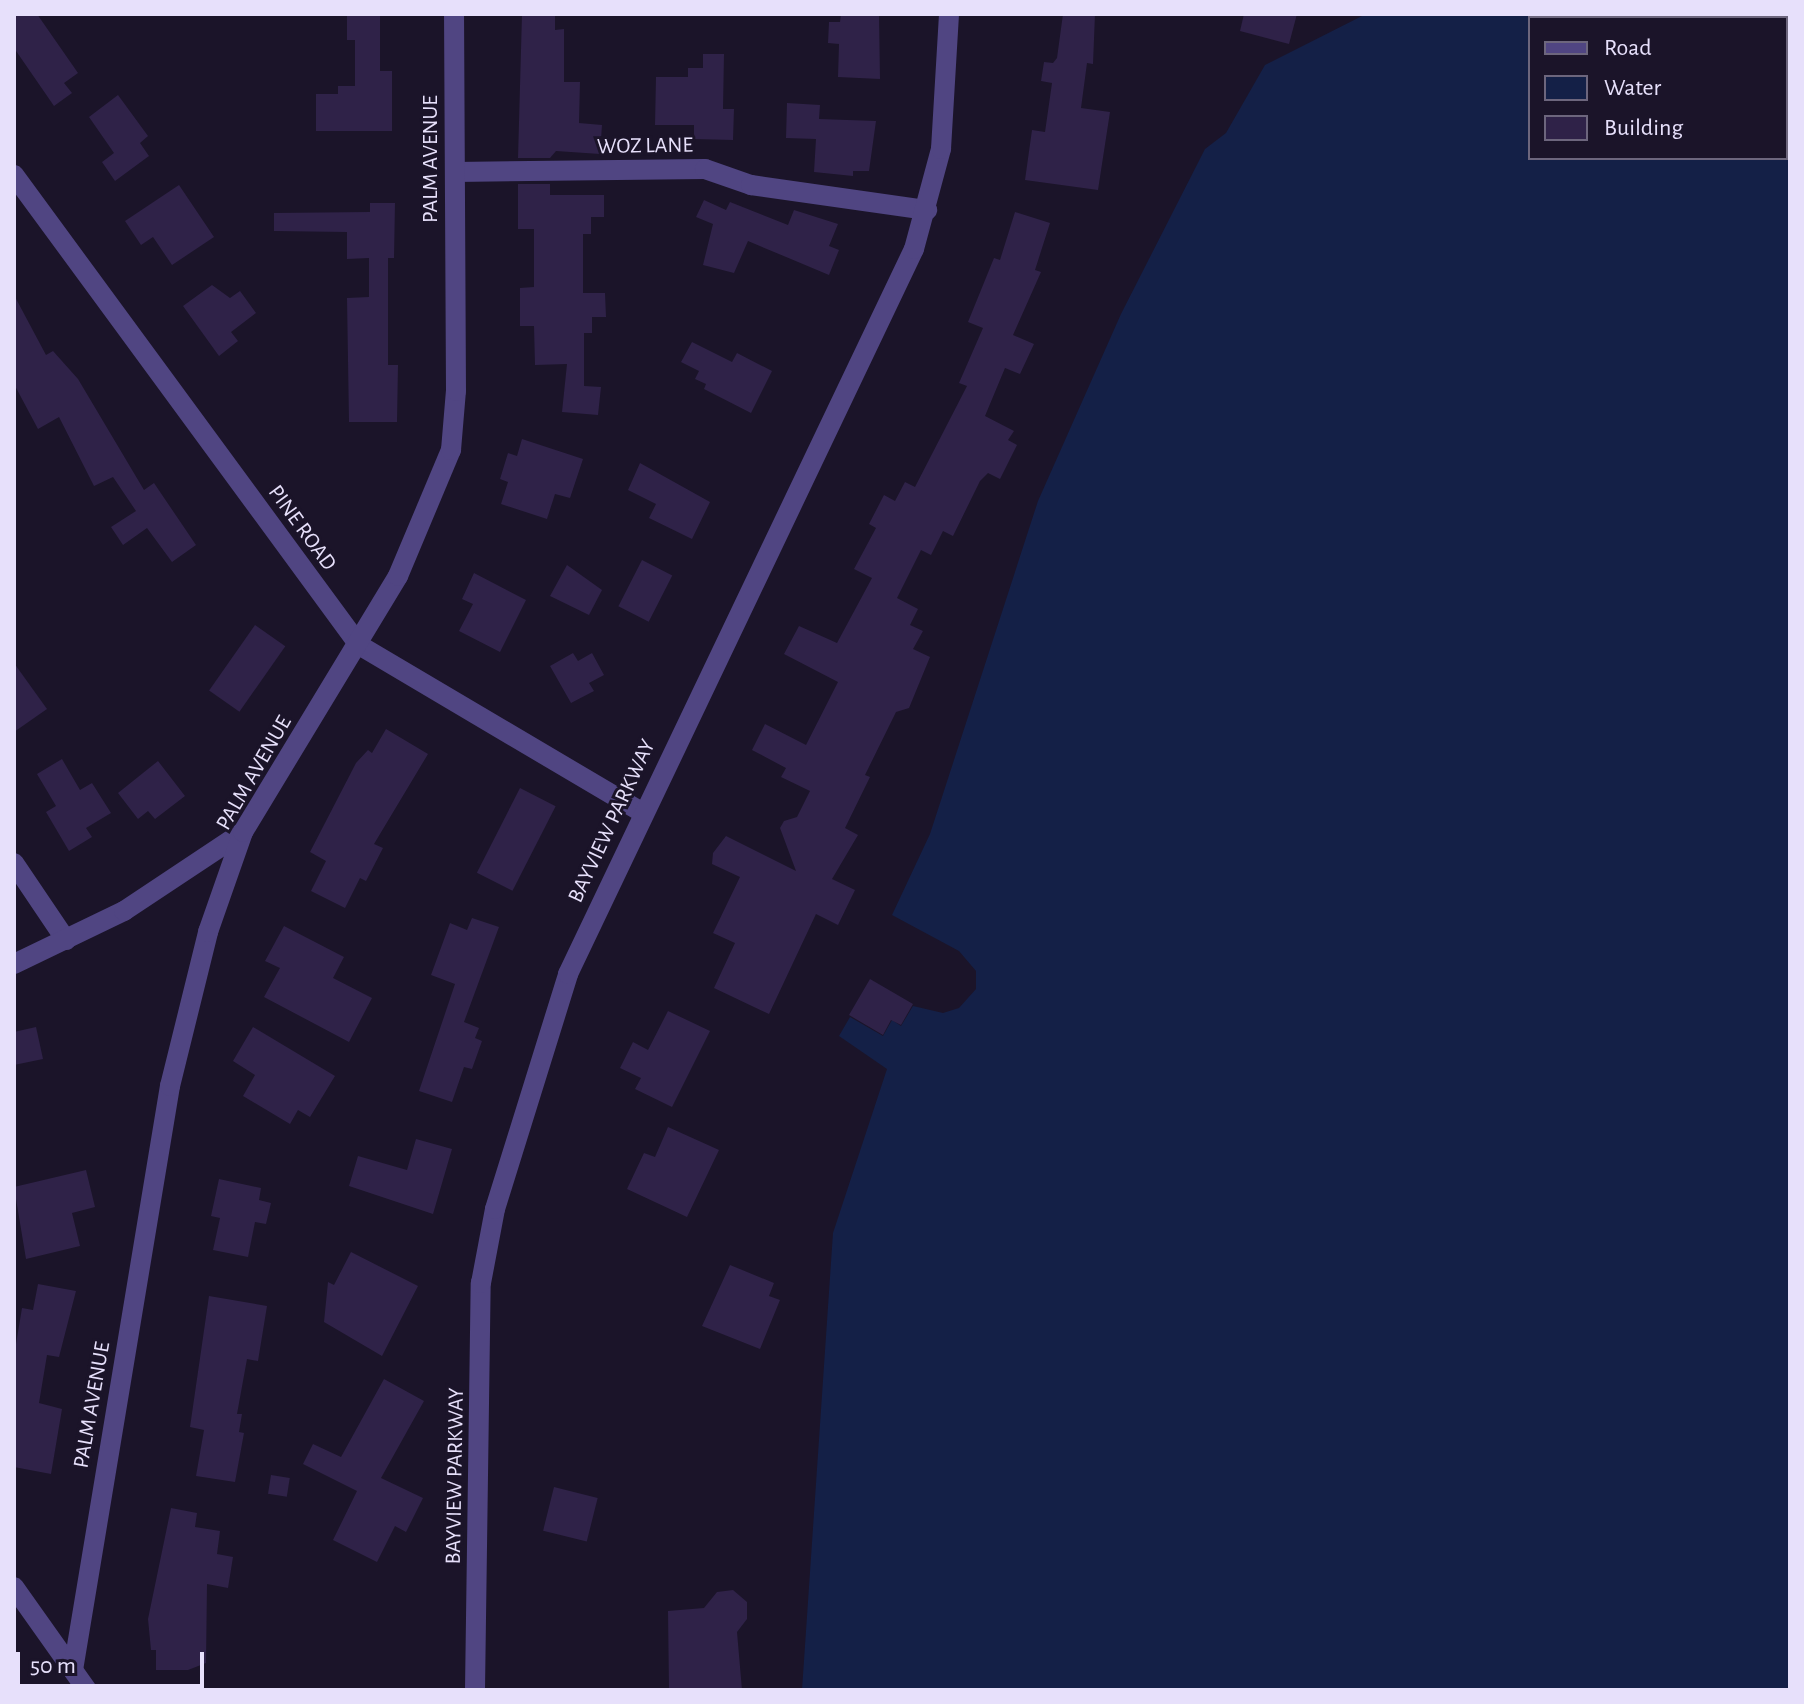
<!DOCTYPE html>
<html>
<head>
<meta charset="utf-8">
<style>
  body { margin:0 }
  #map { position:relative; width:1804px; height:1704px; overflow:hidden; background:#1b1429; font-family:"Alegreya Sans",sans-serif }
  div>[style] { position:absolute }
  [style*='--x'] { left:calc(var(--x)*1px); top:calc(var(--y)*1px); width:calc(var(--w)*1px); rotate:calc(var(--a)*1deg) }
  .water>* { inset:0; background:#142047 }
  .building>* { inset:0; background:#2f2248; transform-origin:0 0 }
  .minor>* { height:20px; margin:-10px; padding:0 10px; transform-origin:10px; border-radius:10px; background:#504582 }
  span { translate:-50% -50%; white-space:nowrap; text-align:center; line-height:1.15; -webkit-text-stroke:6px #1b1429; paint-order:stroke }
  .street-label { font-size:22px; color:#e7e0fb }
  .frame { position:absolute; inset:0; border:16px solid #e7e0fb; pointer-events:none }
  .legend { position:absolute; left:1528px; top:16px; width:260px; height:144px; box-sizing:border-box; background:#1b1429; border:2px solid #6d667d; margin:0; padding:10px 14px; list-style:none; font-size:24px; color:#e7e0fb }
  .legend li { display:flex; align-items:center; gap:16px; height:40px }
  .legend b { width:40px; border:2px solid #6d667d }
  .scale { position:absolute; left:16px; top:1652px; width:188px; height:36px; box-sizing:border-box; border:4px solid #e7e0fb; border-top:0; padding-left:10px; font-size:24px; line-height:28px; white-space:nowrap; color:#e7e0fb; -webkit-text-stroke:6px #1b1429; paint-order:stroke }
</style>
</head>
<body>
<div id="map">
  <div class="water">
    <i style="clip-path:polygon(evenodd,1366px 14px,1790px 14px,1790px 1690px,802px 1690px,833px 1233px,887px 1069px,839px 1036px,850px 1017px,883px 1036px,892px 1020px,901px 1026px,913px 1006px,943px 1013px,959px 1008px,976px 989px,976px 971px,959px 951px,892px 915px,930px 834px,1038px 501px,1121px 314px,1205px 149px,1226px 133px,1265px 65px,1366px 14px,1530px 18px,1786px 18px,1786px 158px,1530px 158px,1530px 18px)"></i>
  </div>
  <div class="building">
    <i style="clip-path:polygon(14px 14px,37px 14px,78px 73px,64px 83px,72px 93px,54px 106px,14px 48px)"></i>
    <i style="clip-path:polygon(347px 14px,380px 14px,380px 71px,392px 71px,392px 131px,316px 131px,316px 94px,338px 94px,338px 86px,355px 86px,355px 40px,347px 40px)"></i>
    <i style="clip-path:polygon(522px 14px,555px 14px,555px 30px,564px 29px,564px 82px,580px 82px,579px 123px,602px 125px,600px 154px,556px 151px,550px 158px,518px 158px)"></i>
    <i style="clip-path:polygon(841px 14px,879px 14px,880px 79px,838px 77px,839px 44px,828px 43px,829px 22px,840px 22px)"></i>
    <i style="clip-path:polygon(1063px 14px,1095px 14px,1093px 64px,1087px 63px,1081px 108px,1110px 112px,1098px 190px,1025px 180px,1032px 130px,1045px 132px,1052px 83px,1041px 81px,1044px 62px,1053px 63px,1057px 58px)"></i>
    <i style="clip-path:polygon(1244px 14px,1297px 14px,1289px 44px,1240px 31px)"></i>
    <i style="clip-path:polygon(703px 54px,724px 54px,723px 109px,734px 109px,733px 140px,694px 139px,694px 125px,655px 125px,656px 77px,688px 77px,688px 68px,703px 68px)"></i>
    <i style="clip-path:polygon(118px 95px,148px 136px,140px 143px,149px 156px,115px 181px,102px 162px,114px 153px,89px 117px)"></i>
    <i style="clip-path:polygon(787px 103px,820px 105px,819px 119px,876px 121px,869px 171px,853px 171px,853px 176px,814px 172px,816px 139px,786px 138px)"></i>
    <i style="clip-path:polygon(518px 184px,550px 184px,550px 195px,604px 195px,604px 217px,591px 217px,591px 234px,583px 234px,583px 293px,605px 293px,606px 317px,592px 317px,592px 333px,584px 333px,584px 386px,601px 387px,598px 415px,562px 412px,567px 364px,535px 365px,534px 326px,520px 326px,520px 288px,534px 287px,534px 229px,518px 229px)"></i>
    <i style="clip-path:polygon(179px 185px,214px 237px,172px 265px,153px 237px,141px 245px,125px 221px)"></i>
    <i style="clip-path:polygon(704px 200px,726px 210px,730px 202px,788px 225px,794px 210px,838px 224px,829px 246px,839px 250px,829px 275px,748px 241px,734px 273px,703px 265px,713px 224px,696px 217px)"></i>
    <i style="clip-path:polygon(370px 203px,395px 203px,394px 258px,388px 258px,388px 365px,398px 365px,397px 422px,349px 422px,347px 298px,369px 297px,369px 258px,347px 259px,347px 232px,274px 231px,274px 213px,370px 212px)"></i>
    <i style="clip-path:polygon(1015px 212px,1050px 223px,1035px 270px,1041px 272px,1013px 335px,1034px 344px,1020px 374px,1005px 368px,985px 416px,1014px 431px,1008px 440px,1017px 445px,1000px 479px,988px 473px,980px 481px,953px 536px,943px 531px,931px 555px,921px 550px,897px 598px,918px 609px,910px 625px,923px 631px,913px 649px,930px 657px,909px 708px,896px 712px,865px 775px,870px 777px,845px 828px,858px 835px,832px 879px,855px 890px,838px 925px,816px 914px,769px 1014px,714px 988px,735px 943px,713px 933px,740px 877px,712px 864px,713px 853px,726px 836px,796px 871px,780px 828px,784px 821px,797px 817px,810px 791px,781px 777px,786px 768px,752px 750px,765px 724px,806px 745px,838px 682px,784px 654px,799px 626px,837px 643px,872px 578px,854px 569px,876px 528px,869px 524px,884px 495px,895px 501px,905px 482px,915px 487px,967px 386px,959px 383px,983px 328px,968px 322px,994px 258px,1000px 260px)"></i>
    <i style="clip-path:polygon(212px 285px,230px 298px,240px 291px,256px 313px,231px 332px,238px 341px,219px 356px,183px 306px)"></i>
    <i style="clip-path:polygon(14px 295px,46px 355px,53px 351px,78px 379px,144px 490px,154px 483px,196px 545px,172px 562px,147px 528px,123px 545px,111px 527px,136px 511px,113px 477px,94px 486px,59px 417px,38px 429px,14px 384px)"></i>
    <i style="clip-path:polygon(692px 342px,732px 362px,737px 353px,772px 371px,751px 413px,704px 389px,706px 384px,695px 379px,699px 371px,681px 362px)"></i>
    <i style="clip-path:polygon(522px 439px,583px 459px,570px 498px,555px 494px,547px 519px,501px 504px,508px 482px,500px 479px,508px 453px,517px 456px)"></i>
    <i style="clip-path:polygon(640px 463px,710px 502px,692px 539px,649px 518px,656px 504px,628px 490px)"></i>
    <i style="left:642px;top:560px;width:34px;height:52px;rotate:27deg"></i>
    <i style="clip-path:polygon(567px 565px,602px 590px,589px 615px,550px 596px)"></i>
    <i style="clip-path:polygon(474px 573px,526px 600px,500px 652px,459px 631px,473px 604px,462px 599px)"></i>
    <i style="left:255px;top:625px;width:37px;height:80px;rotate:35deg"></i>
    <i style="clip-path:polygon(573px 653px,578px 661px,592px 653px,604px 675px,589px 683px,594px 691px,571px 703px,550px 666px)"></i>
    <i style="clip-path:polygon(14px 663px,47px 709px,14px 732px)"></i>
    <i style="clip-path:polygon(386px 729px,428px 754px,374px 844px,383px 848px,366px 881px,360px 878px,345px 908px,311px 891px,326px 861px,310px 852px,356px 763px,368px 750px,372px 753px)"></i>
    <i style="clip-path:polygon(62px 759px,80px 790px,92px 783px,111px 813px,86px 828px,92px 837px,69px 851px,46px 812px,56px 806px,37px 774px)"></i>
    <i style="clip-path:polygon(158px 761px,185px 796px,155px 819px,148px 811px,138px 819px,118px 793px)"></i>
    <i style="left:520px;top:788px;width:40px;height:95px;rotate:27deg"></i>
    <i style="clip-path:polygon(472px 918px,499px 927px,464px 1022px,479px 1028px,475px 1038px,482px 1041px,472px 1069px,464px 1067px,452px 1102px,419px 1091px,455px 984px,431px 975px,450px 923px,467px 930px)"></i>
    <i style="clip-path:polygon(284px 926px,344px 957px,333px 978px,372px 998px,349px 1042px,264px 997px,280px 968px,265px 961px)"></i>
    <i style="clip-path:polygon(870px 979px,913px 1004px,901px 1025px,891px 1020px,883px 1035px,849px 1015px)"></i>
    <i style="clip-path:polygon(668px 1011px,710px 1031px,672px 1107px,635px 1089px,641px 1078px,620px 1068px,633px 1042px,648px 1050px)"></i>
    <i style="clip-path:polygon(36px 1027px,43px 1059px,14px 1065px,14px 1032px)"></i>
    <i style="clip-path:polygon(253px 1027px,335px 1076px,310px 1117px,298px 1110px,290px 1124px,243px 1096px,255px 1075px,233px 1061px)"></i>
    <i style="clip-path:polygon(668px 1127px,719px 1150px,687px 1217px,627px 1189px,644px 1153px,655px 1157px)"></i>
    <i style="clip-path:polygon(416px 1139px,452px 1149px,433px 1214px,349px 1186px,358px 1156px,407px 1170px)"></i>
    <i style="clip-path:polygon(86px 1170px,95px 1207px,72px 1213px,80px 1246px,26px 1259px,14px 1187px)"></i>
    <i style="clip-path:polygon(219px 1179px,261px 1188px,259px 1200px,271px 1203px,266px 1224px,255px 1222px,248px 1257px,213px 1250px,220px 1218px,211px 1216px)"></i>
    <i style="clip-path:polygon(351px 1252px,418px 1286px,382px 1356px,324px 1322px,328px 1282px,334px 1285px)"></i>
    <i style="clip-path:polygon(730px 1265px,774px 1283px,769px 1296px,780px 1300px,760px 1349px,702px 1326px)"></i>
    <i style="clip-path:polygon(38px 1284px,76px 1291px,59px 1357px,47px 1355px,39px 1403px,62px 1409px,51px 1474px,14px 1467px,14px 1356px,22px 1308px,33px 1310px)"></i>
    <i style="clip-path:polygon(209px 1296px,267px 1306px,258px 1361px,247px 1359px,237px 1414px,242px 1414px,239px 1432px,244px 1433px,235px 1482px,196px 1476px,204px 1430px,190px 1427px)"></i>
    <i style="clip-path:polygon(384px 1379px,424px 1401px,381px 1478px,423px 1498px,406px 1532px,395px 1526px,377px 1562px,333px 1540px,357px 1491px,303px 1464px,313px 1444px,341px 1457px)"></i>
    <i style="left:271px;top:1475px;width:19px;height:19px;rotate:9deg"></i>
    <i style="left:554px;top:1487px;width:45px;height:45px;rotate:14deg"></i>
    <i style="clip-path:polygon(171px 1508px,197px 1513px,195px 1527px,220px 1531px,217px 1554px,233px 1557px,228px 1588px,207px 1584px,206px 1663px,188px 1670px,156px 1670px,156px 1650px,151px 1650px,148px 1619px)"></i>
    <i style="clip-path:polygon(733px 1590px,747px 1602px,747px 1619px,737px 1632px,742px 1690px,669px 1690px,668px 1611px,704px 1608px,717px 1592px)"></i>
  </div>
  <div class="minor">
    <i style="--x:455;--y:172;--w:250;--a:-0.7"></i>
    <i style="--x:705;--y:169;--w:49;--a:19.2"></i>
    <i style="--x:751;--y:185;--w:178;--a:8.1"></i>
    <i style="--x:14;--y:175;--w:583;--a:53.72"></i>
    <i style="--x:359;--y:645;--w:328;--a:30.6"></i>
    <i style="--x:14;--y:863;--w:93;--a:56"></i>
    <i style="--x:14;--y:964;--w:122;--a:-25.7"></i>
    <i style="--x:124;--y:911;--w:143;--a:-33.6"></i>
    <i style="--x:14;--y:1587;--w:126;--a:54.7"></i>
    <i style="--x:73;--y:1670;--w:592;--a:-80.57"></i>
    <i style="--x:170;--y:1086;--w:159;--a:-76.1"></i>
    <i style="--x:208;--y:932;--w:106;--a:-70.7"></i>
    <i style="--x:243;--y:832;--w:299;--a:-58.8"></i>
    <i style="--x:398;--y:576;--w:137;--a:-67.2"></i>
    <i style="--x:451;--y:450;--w:59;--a:-85.2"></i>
    <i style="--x:456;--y:391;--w:377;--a:-90.3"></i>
    <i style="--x:475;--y:1690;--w:407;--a:-89.2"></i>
    <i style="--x:481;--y:1283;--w:75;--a:-79.3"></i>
    <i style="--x:495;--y:1209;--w:246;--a:-72.7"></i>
    <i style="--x:568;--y:974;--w:803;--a:-64.49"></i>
    <i style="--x:914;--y:249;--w:104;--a:-74.9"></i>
    <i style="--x:941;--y:149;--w:135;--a:-86.6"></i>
  </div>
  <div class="street-label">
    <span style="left:645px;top:146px;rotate:-1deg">WOZ LANE</span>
    <span style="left:431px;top:159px;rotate:-90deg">PALM AVENUE</span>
    <span style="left:302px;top:528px;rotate:54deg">PINE ROAD</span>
    <span style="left:254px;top:773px;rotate:-60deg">PALM AVENUE</span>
    <span style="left:612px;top:821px;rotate:-65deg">BAYVIEW PARKWAY</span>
    <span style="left:92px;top:1405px;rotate:-80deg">PALM AVENUE</span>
    <span style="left:455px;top:1476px;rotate:-89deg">BAYVIEW PARKWAY</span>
  </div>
  <div class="frame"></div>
  <ul class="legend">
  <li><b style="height:10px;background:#504582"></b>Road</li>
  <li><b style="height:22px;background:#142047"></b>Water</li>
  <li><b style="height:22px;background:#2f2248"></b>Building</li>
  </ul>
  <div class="scale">50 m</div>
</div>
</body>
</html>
